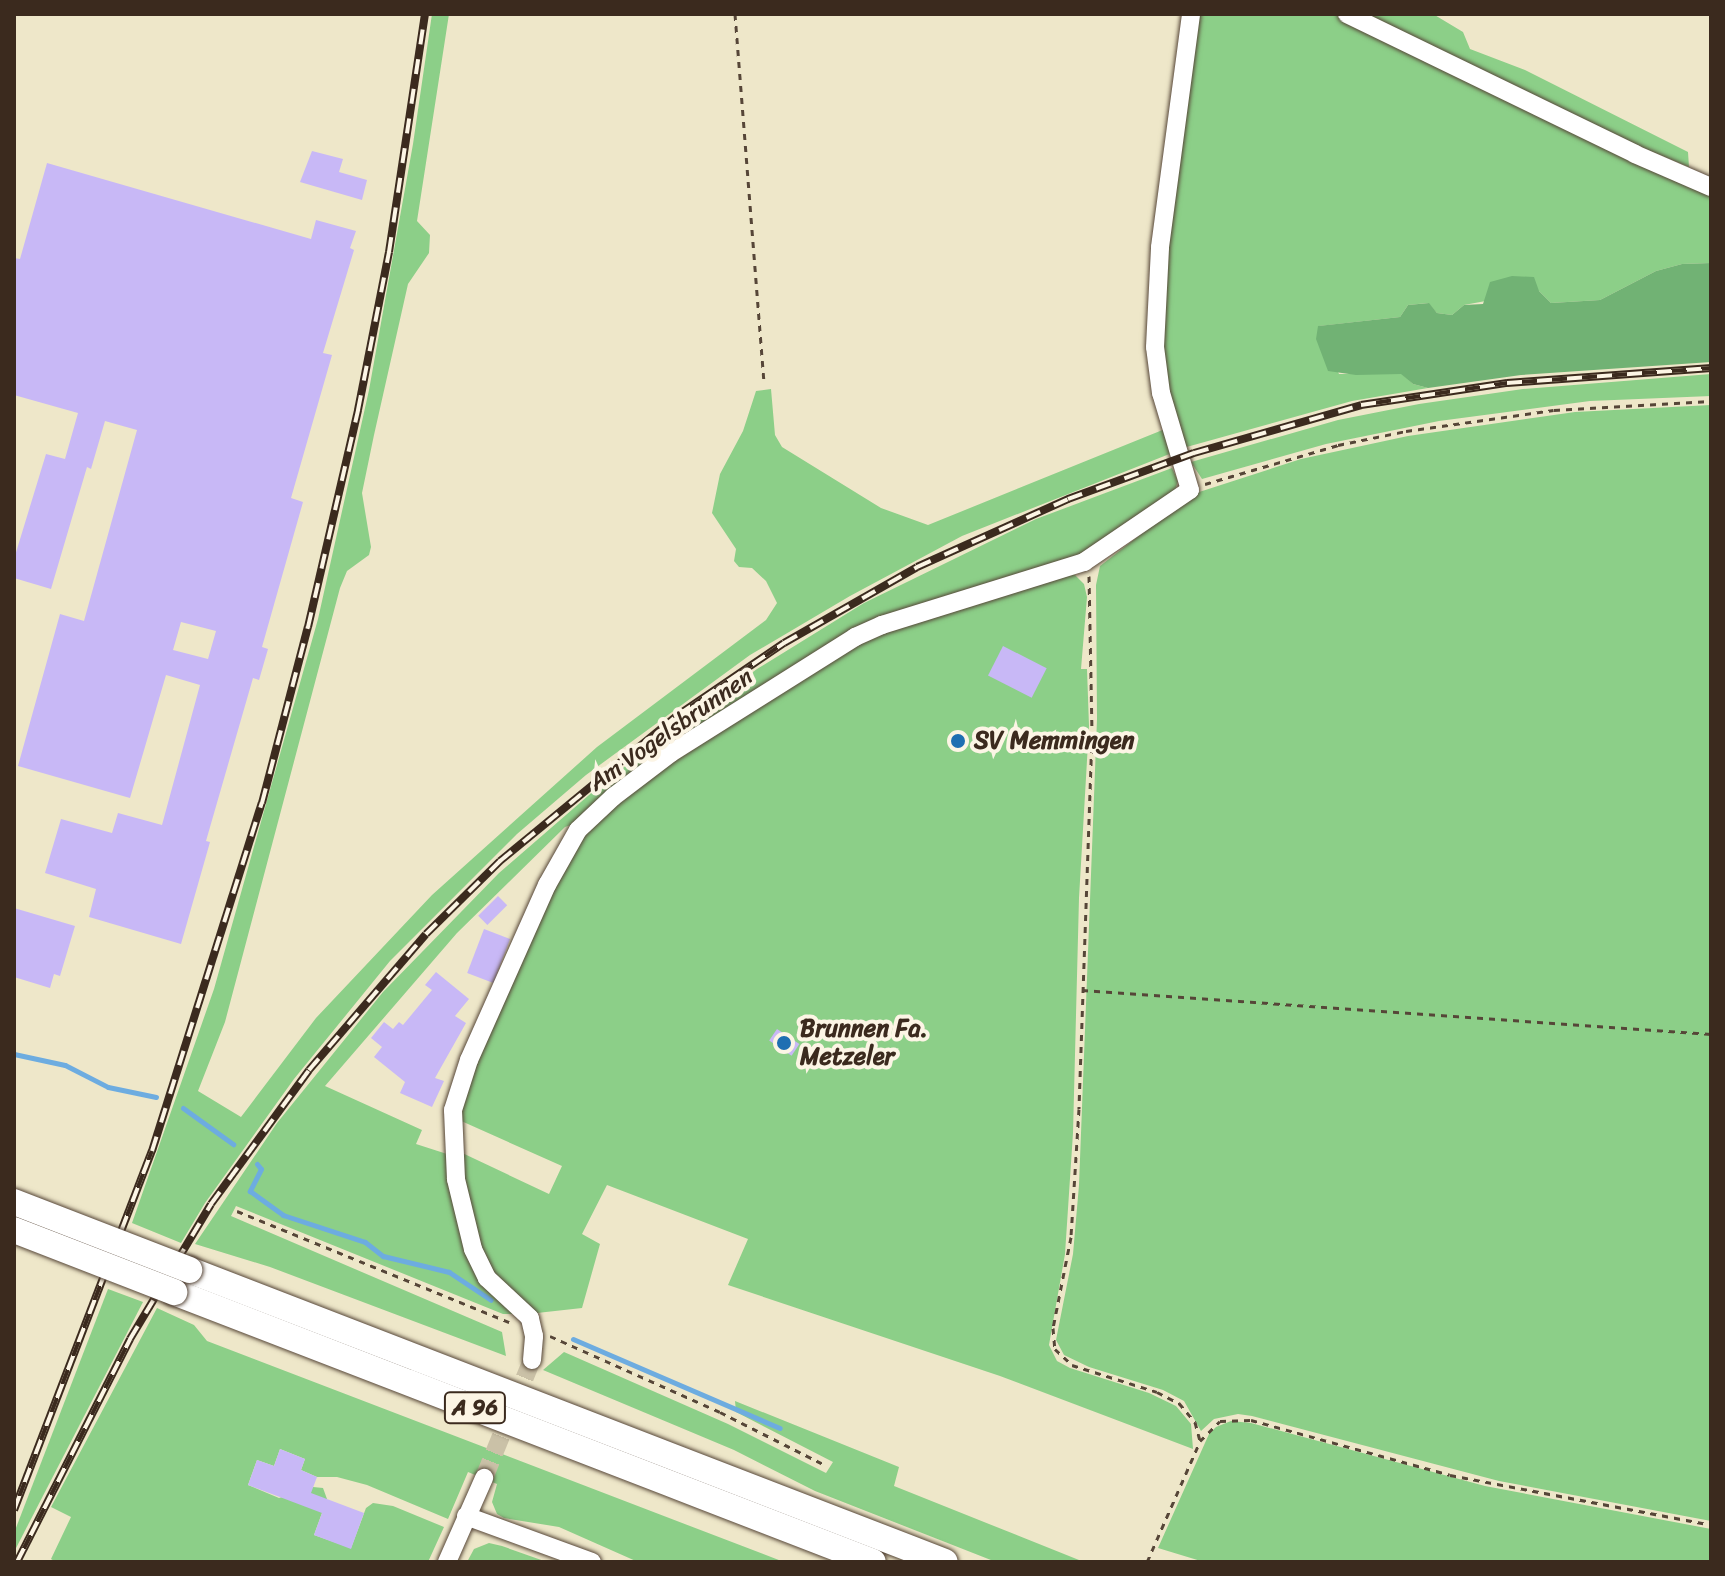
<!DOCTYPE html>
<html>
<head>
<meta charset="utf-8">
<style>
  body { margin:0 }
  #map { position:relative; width:1725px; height:1576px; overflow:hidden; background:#eee7c9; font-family:Sriracha,sans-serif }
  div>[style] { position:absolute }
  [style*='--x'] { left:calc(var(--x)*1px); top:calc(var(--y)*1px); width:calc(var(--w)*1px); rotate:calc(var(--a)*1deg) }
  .green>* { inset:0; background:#8ccf88 }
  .forest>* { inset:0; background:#71b274 }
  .stream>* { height:5px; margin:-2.5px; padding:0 2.5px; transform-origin:2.5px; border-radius:2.5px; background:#6dace0 }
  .building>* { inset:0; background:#c8b8f6; transform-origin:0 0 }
  .minor-tunnel>* { height:18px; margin-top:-9px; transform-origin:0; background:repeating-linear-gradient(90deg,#cac1a7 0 18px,transparent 0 27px) }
  .path>* { height:3px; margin-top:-1.5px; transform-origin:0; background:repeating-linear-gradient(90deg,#564638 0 6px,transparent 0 12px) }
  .roads { filter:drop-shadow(0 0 2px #564638) drop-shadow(0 0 2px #564638) }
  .minor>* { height:18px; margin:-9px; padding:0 9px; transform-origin:9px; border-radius:9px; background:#fff }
  .highway>* { height:26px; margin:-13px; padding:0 13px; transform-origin:13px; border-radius:13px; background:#fff }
  .rail>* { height:8px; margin-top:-4px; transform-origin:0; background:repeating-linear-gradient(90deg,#fcf5e5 0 15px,#3b2a1e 0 30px); box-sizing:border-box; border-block:2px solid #3b2a1e }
  .bridges { filter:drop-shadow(0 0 2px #564638) drop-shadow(0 0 2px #564638) }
  .highway-bridge>* { height:26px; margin:-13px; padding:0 13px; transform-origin:13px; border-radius:13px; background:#fff }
  .dots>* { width:22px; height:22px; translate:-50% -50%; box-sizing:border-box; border:4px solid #fcf5e5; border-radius:50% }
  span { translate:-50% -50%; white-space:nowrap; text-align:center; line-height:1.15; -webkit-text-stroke:8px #fcf5e5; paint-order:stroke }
  .shield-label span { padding:2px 6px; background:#fcf5e5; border:2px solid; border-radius:6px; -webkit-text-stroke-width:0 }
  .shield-label { font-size:22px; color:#3b2a1e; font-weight:700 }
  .street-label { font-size:24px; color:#3b2a1e }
  .poi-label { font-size:24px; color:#3b2a1e; font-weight:700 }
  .left { translate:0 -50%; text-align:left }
  .frame { position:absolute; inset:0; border:16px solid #3b2a1e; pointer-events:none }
</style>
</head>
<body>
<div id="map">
  <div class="green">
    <i style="clip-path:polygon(432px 14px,449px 14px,417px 221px,430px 235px,429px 253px,408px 284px,374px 435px,362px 493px,371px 547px,369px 555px,347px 571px,340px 588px,225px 1022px,198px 1091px,241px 1117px,316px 1018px,432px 895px,597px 747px,766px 620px,777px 603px,766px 581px,752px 568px,739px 567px,734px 561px,736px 549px,712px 513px,720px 474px,743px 431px,756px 391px,771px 389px,775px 435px,782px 447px,881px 508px,928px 525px,1165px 429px,1172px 453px,962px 536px,850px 596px,750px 655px,586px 775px,517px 834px,390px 961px,294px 1079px,205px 1203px,181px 1243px,132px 1223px,214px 989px,318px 619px,369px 390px,413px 144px)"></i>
    <i style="clip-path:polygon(1198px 14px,1333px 14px,1711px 196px,1711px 263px,1682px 264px,1656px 271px,1600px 300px,1551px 303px,1539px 291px,1464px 305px,1452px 315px,1437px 313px,1428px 303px,1408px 305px,1400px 317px,1319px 326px,1339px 374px,1402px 374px,1413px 384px,1428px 388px,1352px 401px,1183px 448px,1171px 405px,1161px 344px,1168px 226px)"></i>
    <i style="clip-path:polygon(1365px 14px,1433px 14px,1463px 32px,1470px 49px,1525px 70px,1688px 152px,1689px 167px,1619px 138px)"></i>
    <i style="clip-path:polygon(1711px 374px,1711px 396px,1590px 401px,1439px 421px,1326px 444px,1202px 479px,1191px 462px,1338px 420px,1419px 404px,1523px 389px)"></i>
    <i style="clip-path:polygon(1711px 405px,1711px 1521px,1499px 1481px,1252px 1416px,1238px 1414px,1214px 1419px,1201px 1431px,1184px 1401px,1163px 1390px,1089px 1367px,1064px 1355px,1056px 1340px,1073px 1254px,1079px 1185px,1097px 719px,1096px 585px,1100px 566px,1193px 494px,1301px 459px,1408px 436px,1575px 412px)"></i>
    <i style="clip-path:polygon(1172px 468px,1178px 481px,1175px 490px,1075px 558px,883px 616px,577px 823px,565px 827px,457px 933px,325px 1086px,422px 1130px,416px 1144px,447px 1154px,456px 1205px,513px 1314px,503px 1314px,236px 1206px,231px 1216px,502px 1332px,506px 1356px,270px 1267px,195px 1244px,277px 1123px,383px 992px,499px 873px,604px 782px,757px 669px,864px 603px,1036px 519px)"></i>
    <i style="clip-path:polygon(1074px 574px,1084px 584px,1087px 597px,1081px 669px,1087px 669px,1089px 726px,1079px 898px,1073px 1133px,1065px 1254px,1049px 1345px,1057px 1361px,1070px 1368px,1149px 1393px,1176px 1406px,1191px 1424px,1193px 1449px,1000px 1376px,728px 1285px,748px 1239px,607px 1185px,582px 1234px,600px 1244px,582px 1308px,537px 1313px,495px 1277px,482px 1257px,458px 1151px,549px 1194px,562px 1166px,459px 1120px,471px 1076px,571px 849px,629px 791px,863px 640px)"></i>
    <i style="clip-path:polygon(108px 1289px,143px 1302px,14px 1552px,14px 1533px)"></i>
    <i style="clip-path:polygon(157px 1308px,194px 1325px,207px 1341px,784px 1562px,638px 1562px,559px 1527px,504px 1518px,497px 1514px,492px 1502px,497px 1484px,468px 1472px,448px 1519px,367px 1485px,337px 1477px,317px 1477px,301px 1470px,305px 1459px,280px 1449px,274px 1466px,257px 1460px,248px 1485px,279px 1498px,313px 1487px,323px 1488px,327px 1499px,314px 1535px,351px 1548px,366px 1508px,373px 1503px,393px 1506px,444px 1527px,428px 1562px,56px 1562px,51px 1559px,71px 1517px,51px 1507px)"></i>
    <i style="clip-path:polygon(564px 1352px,728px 1424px,826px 1473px,833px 1462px,736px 1412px,735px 1401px,899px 1467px,894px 1486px,1084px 1562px,996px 1562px,815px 1491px,734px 1450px,543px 1370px)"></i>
    <i style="clip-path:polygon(1231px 1421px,1251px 1423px,1485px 1486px,1711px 1529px,1711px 1562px,1204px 1562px,1158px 1548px,1209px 1434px,1216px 1427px)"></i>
    <i style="clip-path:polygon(489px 1543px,502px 1546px,547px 1562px,467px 1562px,474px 1549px)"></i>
  </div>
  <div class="forest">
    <i style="clip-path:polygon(1711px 263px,1711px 362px,1521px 375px,1428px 388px,1413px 384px,1401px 374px,1356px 375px,1328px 371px,1316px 339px,1318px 326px,1400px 317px,1408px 305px,1429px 303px,1437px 313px,1452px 315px,1464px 305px,1483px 304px,1490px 282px,1512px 276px,1534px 277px,1539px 291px,1551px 303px,1600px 300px,1656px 271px,1682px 264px)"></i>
  </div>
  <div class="stream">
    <i style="--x:14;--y:1054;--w:52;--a:12.2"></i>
    <i style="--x:65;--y:1065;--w:48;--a:27.1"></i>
    <i style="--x:108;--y:1087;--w:49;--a:11.8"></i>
    <i style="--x:183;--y:1108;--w:62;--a:35.8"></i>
    <i style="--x:257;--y:1164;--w:6;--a:51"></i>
    <i style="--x:261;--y:1169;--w:25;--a:117"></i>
    <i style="--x:250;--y:1191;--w:41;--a:36"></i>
    <i style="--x:283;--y:1215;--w:86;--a:18.2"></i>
    <i style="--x:365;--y:1242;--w:23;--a:38"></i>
    <i style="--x:383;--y:1256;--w:68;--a:13.6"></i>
    <i style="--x:449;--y:1272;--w:50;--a:33.7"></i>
    <i style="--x:573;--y:1339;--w:225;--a:23.3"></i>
  </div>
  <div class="building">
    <i style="clip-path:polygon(312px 151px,343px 159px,339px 172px,367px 180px,362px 200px,300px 182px)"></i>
    <i style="clip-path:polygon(evenodd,47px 163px,311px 239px,316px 220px,356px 231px,350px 248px,354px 250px,323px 353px,332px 355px,291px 498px,303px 502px,262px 647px,268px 649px,259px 680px,253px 678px,206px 841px,210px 842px,181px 944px,89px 917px,96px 889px,45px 873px,61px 819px,112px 833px,118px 813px,162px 825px,200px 685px,166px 675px,130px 798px,18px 766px,60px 614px,84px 621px,137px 430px,105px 421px,91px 469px,87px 467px,51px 589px,14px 578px,14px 559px,46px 454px,65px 459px,78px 413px,14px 395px,14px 258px,20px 259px,47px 163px,181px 622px,216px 631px,208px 659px,173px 650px,181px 622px)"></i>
    <i style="left:1003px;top:646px;width:49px;height:33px;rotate:27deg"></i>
    <i style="left:498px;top:896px;width:13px;height:28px;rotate:45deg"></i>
    <i style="clip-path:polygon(14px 908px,75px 926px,60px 976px,54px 974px,50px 988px,14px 977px)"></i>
    <i style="left:484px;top:929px;width:28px;height:47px;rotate:21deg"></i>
    <i style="clip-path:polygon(436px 972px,469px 999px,455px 1016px,466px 1023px,435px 1078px,444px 1081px,432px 1107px,400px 1093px,405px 1082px,374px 1057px,382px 1047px,371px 1038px,384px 1022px,393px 1029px,399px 1022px,403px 1025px,432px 990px,425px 985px)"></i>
    <i style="left:777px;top:1029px;width:27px;height:14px;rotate:34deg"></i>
    <i style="clip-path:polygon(280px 1449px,305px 1459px,301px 1470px,317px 1477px,311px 1493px,364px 1513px,351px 1549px,314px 1535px,322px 1513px,248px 1485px,257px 1460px,274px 1466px)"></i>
  </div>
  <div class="minor-tunnel">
    <i style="--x:484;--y:1478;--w:127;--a:-67.9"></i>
  </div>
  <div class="path">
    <i style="--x:735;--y:14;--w:371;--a:85.5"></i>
    <i style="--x:1205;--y:484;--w:139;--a:-16.3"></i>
    <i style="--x:1338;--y:445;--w:69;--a:-11.6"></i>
    <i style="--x:1406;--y:431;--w:149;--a:-8.1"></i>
    <i style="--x:1554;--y:410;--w:157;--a:-3.3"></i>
    <i style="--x:1089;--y:576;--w:159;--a:88.9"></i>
    <i style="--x:1092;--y:735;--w:374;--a:92"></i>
    <i style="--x:1079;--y:1109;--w:128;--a:93.6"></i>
    <i style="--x:1071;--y:1237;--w:93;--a:101.2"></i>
    <i style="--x:1053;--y:1328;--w:21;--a:85"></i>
    <i style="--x:1055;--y:1349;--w:23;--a:43"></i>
    <i style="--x:1072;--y:1365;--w:89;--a:17.6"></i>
    <i style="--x:1157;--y:1392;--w:25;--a:27"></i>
    <i style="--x:1179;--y:1403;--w:25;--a:50"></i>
    <i style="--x:1195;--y:1422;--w:20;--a:75"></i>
    <i style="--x:1200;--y:1441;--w:28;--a:-45"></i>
    <i style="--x:1220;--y:1421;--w:31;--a:-2"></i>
    <i style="--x:1251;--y:1420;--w:206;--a:15.4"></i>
    <i style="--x:1450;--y:1475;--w:266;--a:10.8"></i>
    <i style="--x:1082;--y:990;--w:631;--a:4"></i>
    <i style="--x:237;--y:1211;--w:294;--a:22.2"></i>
    <i style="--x:550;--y:1336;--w:186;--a:24.1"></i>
    <i style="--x:720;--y:1412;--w:118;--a:26.8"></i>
    <i style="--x:1147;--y:1562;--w:132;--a:-66.3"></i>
  </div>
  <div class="roads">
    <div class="minor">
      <i style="--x:1347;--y:14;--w:320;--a:25.9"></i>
      <i style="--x:1635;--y:154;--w:83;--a:23.5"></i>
      <i style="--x:532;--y:1360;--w:24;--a:-85"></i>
      <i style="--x:534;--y:1336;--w:18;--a:-103"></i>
      <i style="--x:530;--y:1318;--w:59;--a:-137.1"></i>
      <i style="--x:487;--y:1278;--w:32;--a:-116"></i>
      <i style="--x:473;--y:1249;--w:72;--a:-103.7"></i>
      <i style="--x:456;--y:1179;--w:69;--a:-92.5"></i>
      <i style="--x:453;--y:1110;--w:52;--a:-72.3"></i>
      <i style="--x:469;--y:1060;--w:192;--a:-66"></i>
      <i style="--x:547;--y:885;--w:63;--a:-60.6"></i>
      <i style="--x:578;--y:830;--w:48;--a:-43.3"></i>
      <i style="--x:613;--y:797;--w:73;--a:-37.2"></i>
      <i style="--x:671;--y:753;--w:218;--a:-32.2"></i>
      <i style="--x:855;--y:637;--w:30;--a:-24"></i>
      <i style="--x:882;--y:625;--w:212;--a:-17.3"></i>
      <i style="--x:1084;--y:562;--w:128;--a:-34.2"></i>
      <i style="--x:1190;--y:490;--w:101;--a:-106.6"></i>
      <i style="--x:1161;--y:393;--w:46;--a:-97.4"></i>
      <i style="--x:1155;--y:347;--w:100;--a:-87.1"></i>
      <i style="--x:1160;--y:247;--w:235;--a:-82.4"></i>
      <i style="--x:466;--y:1516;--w:134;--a:20.1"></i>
      <i style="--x:447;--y:1562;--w:92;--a:-66.2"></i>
    </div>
    <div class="highway">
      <i style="--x:189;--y:1270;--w:810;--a:21.12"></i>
      <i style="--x:174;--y:1292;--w:749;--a:21.12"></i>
    </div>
  </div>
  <div class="rail">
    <i style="--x:14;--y:1510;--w:385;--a:-69"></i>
    <i style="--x:152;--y:1151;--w:365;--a:-72.5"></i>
    <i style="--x:262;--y:803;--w:182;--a:-75.4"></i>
    <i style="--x:308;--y:627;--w:223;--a:-77"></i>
    <i style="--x:358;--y:410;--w:161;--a:-78.9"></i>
    <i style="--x:389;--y:252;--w:241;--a:-81.4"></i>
    <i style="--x:17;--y:1562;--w:250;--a:-63.1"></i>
    <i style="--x:130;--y:1339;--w:157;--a:-59"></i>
    <i style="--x:211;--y:1204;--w:166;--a:-53.8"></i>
    <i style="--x:309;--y:1070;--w:179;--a:-49.3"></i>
    <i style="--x:426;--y:934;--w:104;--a:-44.6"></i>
    <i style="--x:500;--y:861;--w:230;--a:-39.4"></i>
    <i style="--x:678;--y:715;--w:128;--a:-34.2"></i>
    <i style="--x:784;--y:643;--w:153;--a:-29.7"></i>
    <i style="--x:917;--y:567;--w:166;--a:-24.2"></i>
    <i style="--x:1068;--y:499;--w:134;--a:-20.1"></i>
    <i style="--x:1194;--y:453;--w:174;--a:-16"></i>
    <i style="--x:1361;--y:405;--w:148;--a:-8.6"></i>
    <i style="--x:1507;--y:383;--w:205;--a:-4.2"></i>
  </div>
  <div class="bridges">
    <div class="highway-bridge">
      <i style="--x:14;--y:1202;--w:188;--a:21.2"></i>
      <i style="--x:14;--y:1230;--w:172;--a:21.2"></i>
    </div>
  </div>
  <div class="dots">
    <i style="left:958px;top:741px;background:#1f6fb2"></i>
    <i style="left:784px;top:1043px;background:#1f6fb2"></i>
  </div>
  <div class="shield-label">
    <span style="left:475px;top:1408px">A 96</span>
  </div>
  <div class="street-label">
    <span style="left:671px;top:730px;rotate:-35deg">Am Vogelsbrunnen</span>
  </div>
  <div class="poi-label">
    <span class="left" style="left:974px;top:741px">SV Memmingen</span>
    <span class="left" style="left:800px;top:1043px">Brunnen Fa.<br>Metzeler</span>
  </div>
  <div class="frame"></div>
</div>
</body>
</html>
